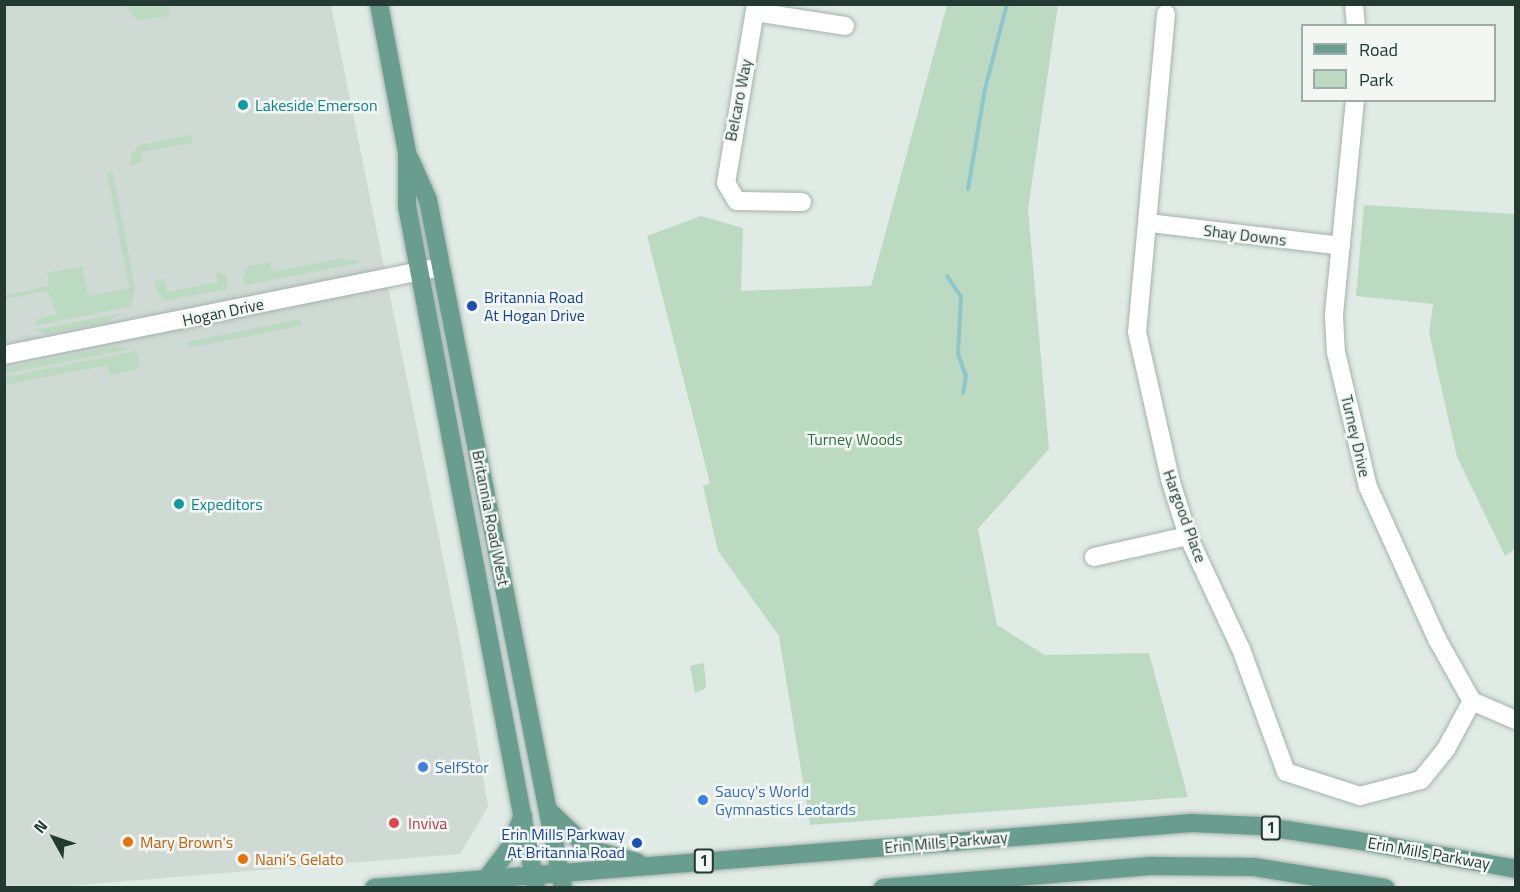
<!DOCTYPE html>
<html>
<head>
<meta charset="utf-8">
<style>
  body { margin:0 }
  #map { position:relative; width:1520px; height:892px; overflow:hidden; background:#e1ebe6; font-family:"Titillium Web",sans-serif }
  div>[style] { position:absolute }
  [style*='--x'] { left:calc(var(--x)*1px); top:calc(var(--y)*1px); width:calc(var(--w)*1px); rotate:calc(var(--a)*1deg) }
  .built>* { inset:0; background:#d0dad5 }
  .green>* { inset:0; background:#bcdac2 }
  .stream>* { height:4px; margin:-2px; padding:0 2px; transform-origin:2px; border-radius:2px; background:#8dc6cc }
  .roads { filter:drop-shadow(0 0 2px #a4b2ad) drop-shadow(0 0 2px #a4b2ad) }
  .minor>* { height:18px; margin:-9px; padding:0 9px; transform-origin:9px; border-radius:9px; background:#fff }
  .major>* { height:18px; margin:-9px; padding:0 9px; transform-origin:9px; border-radius:9px; background:#699d8d }
  .dots>* { width:16px; height:16px; translate:-50% -50%; box-sizing:border-box; border:3px solid #f2f7f4; border-radius:50% }
  span { translate:-50% -50%; white-space:nowrap; text-align:center; line-height:1.15; -webkit-text-stroke:5px #f2f7f4; paint-order:stroke }
  .shield-label span { padding:2px 4px; background:#f2f7f4; border:2px solid; border-radius:4px; -webkit-text-stroke-width:0 }
  .shield-label { font-size:15px; color:#233a33; font-weight:700 }
  .street-label { font-size:16px; color:#233a33 }
  .culture-label { font-size:16px; color:#0d838f }
  .left { translate:0 -50%; text-align:left }
  .transit-label { font-size:16px; color:#164399 }
  .right { translate:-100% -50%; text-align:right }
  .park-label { font-size:16px; color:#306e45 }
  .shop-label { font-size:16px; color:#366cbe }
  .health-label { font-size:16px; color:#be3a42 }
  .food-label { font-size:16px; color:#c56008 }
  .frame { position:absolute; inset:0; border:6px solid #233a33; pointer-events:none }
  .legend { position:absolute; left:1301px; top:24px; width:195px; height:78px; box-sizing:border-box; background:#f2f7f4; border:2px solid #9faba7; margin:0; padding:8px 10px; list-style:none; font-size:18px; color:#233a33 }
  .legend li { display:flex; align-items:center; gap:12px; height:30px }
  .legend b { width:30px; border:2px solid #9faba7 }
  .north { position:absolute; left:24px; top:808px; width:60px; height:60px; -webkit-text-stroke:4px #f2f7f4; paint-order:stroke; rotate:310deg; font-size:16px; font-weight:700; line-height:24px; text-align:center; color:#233a33 }
  .north::after { content:''; display:block; margin:auto; width:21px; height:27px; background:#233a33; clip-path:polygon(50% 0,100% 100%,50% 72%,0 100%) }
</style>
</head>
<body>
<div id="map">
  <div class="built">
    <i style="clip-path:polygon(5px 5px,331px 5px,461px 646px,488px 807px,460px 854px,54px 887px,5px 888px)"></i>
  </div>
  <div class="green">
    <i style="clip-path:polygon(125px 5px,168px 5px,170px 16px,137px 20px)"></i>
    <i style="clip-path:polygon(947px 5px,1058px 5px,1028px 209px,1049px 449px,978px 529px,997px 625px,1045px 655px,1149px 653px,1188px 797px,810px 825px,779px 636px,718px 551px,703px 486px,710px 483px,647px 236px,701px 216px,743px 228px,741px 291px,871px 286px)"></i>
    <i style="clip-path:polygon(192px 135px,192px 143px,141px 152px,143px 162px,130px 165px,132px 153px,140px 145px)"></i>
    <i style="clip-path:polygon(113px 172px,135px 287px,132px 306px,34px 326px,39px 318px,57px 314px,47px 291px,5px 299px,5px 295px,49px 286px,47px 273px,82px 266px,88px 296px,129px 288px,107px 173px)"></i>
    <i style="clip-path:polygon(1364px 205px,1515px 214px,1516px 548px,1505px 556px,1457px 457px,1429px 333px,1433px 304px,1356px 296px)"></i>
    <i style="clip-path:polygon(343px 258px,344px 261px,358px 259px,359px 263px,246px 285px,243px 279px,248px 266px,270px 262px,272px 272px)"></i>
    <i style="clip-path:polygon(216px 272px,226px 275px,227px 289px,164px 301px,156px 290px,154px 281px,164px 279px,167px 292px,218px 282px)"></i>
    <i style="clip-path:polygon(125px 312px,106px 322px,45px 334px,35px 330px)"></i>
    <i style="clip-path:polygon(300px 319px,301px 326px,188px 348px,187px 342px)"></i>
    <i style="clip-path:polygon(118px 346px,131px 349px,5px 374px,5px 368px)"></i>
    <i style="clip-path:polygon(136px 351px,140px 364px,135px 370px,110px 375px,107px 365px,5px 385px,5px 377px)"></i>
    <i style="clip-path:polygon(704px 663px,706px 688px,695px 693px,690px 666px)"></i>
  </div>
  <div class="stream">
    <i style="--x:968;--y:189;--w:101;--a:-80.4"></i>
    <i style="--x:985;--y:89;--w:88;--a:-75.5"></i>
    <i style="--x:947;--y:276;--w:25;--a:56"></i>
    <i style="--x:961;--y:297;--w:57;--a:93"></i>
    <i style="--x:958;--y:354;--w:23;--a:70"></i>
    <i style="--x:966;--y:376;--w:17;--a:100"></i>
  </div>
  <div class="roads">
    <div class="minor">
      <i style="--x:756;--y:4;--w:181;--a:99.5"></i>
      <i style="--x:726;--y:183;--w:21;--a:59"></i>
      <i style="--x:737;--y:201;--w:65;--a:0.9"></i>
      <i style="--x:1354;--y:4;--w:22;--a:85"></i>
      <i style="--x:755;--y:12;--w:91;--a:8.8"></i>
      <i style="--x:1166;--y:14;--w:319;--a:95.2"></i>
      <i style="--x:1137;--y:332;--w:151;--a:77.3"></i>
      <i style="--x:1170;--y:479;--w:60;--a:72.5"></i>
      <i style="--x:1188;--y:536;--w:125;--a:64.9"></i>
      <i style="--x:1241;--y:649;--w:131;--a:69.9"></i>
      <i style="--x:1286;--y:772;--w:78;--a:18"></i>
      <i style="--x:1360;--y:796;--w:63;--a:-14.7"></i>
      <i style="--x:1421;--y:780;--w:40;--a:-51"></i>
      <i style="--x:1446;--y:749;--w:55;--a:-61.6"></i>
      <i style="--x:1355;--y:100;--w:217;--a:95.6"></i>
      <i style="--x:1334;--y:316;--w:36;--a:87"></i>
      <i style="--x:1336;--y:352;--w:139;--a:76.7"></i>
      <i style="--x:1368;--y:487;--w:167;--a:65.6"></i>
      <i style="--x:1437;--y:639;--w:71;--a:60.6"></i>
      <i style="--x:1472;--y:701;--w:48;--a:23.4"></i>
      <i style="--x:1149;--y:223;--w:193;--a:6.8"></i>
      <i style="--x:4;--y:355;--w:446;--a:-11.4"></i>
      <i style="--x:1094;--y:557;--w:96;--a:-12.6"></i>
    </div>
    <div class="major">
      <i style="--x:379;--y:4;--w:151;--a:79.3"></i>
      <i style="--x:407;--y:152;--w:54;--a:90"></i>
      <i style="--x:407;--y:206;--w:694;--a:79.29"></i>
      <i style="--x:410;--y:159;--w:45;--a:66.3"></i>
      <i style="--x:428;--y:200;--w:701;--a:78.9"></i>
      <i style="--x:548;--y:810;--w:57;--a:43.6"></i>
      <i style="--x:589;--y:849;--w:50;--a:15.2"></i>
      <i style="--x:487;--y:878;--w:36;--a:-53"></i>
      <i style="--x:509;--y:849;--w:36;--a:-67"></i>
      <i style="--x:374;--y:888;--w:820;--a:-4.55"></i>
      <i style="--x:1191;--y:823;--w:69;--a:2.5"></i>
      <i style="--x:1260;--y:826;--w:95;--a:8.5"></i>
      <i style="--x:1354;--y:840;--w:165;--a:10.1"></i>
      <i style="--x:883;--y:888;--w:271;--a:-4.7"></i>
      <i style="--x:1153;--y:866;--w:101;--a:0.6"></i>
      <i style="--x:1254;--y:867;--w:133;--a:9.1"></i>
    </div>
  </div>
  <div class="dots">
    <i style="left:243px;top:105px;background:#0f9aa8"></i>
    <i style="left:472px;top:306px;background:#1a4fb4"></i>
    <i style="left:179px;top:504px;background:#0f9aa8"></i>
    <i style="left:423px;top:767px;background:#3f7fe0"></i>
    <i style="left:703px;top:800px;background:#3f7fe0"></i>
    <i style="left:394px;top:823px;background:#e0444e"></i>
    <i style="left:128px;top:842px;background:#e8710a"></i>
    <i style="left:637px;top:843px;background:#1a4fb4"></i>
    <i style="left:243px;top:859px;background:#e8710a"></i>
  </div>
  <div class="shield-label">
    <span style="left:1271px;top:828px">1</span>
    <span style="left:704px;top:861px">1</span>
  </div>
  <div class="street-label">
    <span style="left:738px;top:100px;rotate:-79deg">Belcaro Way</span>
    <span style="left:1245px;top:235px;rotate:7deg">Shay Downs</span>
    <span style="left:223px;top:312px;rotate:-12deg">Hogan Drive</span>
    <span style="left:1356px;top:436px;rotate:77deg">Turney Drive</span>
    <span style="left:1185px;top:516px;rotate:70deg">Hargood Place</span>
    <span style="left:491px;top:518px;rotate:79deg">Britannia Road West</span>
    <span style="left:946px;top:842px;rotate:-5deg">Erin Mills Parkway</span>
    <span style="left:1429px;top:853px;rotate:10deg">Erin Mills Parkway</span>
  </div>
  <div class="culture-label">
    <span class="left" style="left:255px;top:105px">Lakeside Emerson</span>
    <span class="left" style="left:191px;top:504px">Expeditors</span>
  </div>
  <div class="transit-label">
    <span class="left" style="left:484px;top:306px">Britannia Road<br>At Hogan Drive</span>
    <span class="right" style="left:625px;top:843px">Erin Mills Parkway<br>At Britannia Road</span>
  </div>
  <div class="park-label">
    <span style="left:855px;top:439px">Turney Woods</span>
  </div>
  <div class="shop-label">
    <span class="left" style="left:435px;top:767px">SelfStor</span>
    <span class="left" style="left:715px;top:800px">Saucy's World<br>Gymnastics Leotards</span>
  </div>
  <div class="health-label">
    <span class="left" style="left:408px;top:823px">Inviva</span>
  </div>
  <div class="food-label">
    <span class="left" style="left:140px;top:842px">Mary Brown's</span>
    <span class="left" style="left:255px;top:859px">Nani’s Gelato</span>
  </div>
  <div class="frame"></div>
  <ul class="legend">
  <li><b style="height:8px;background:#699d8d"></b>Road</li>
  <li><b style="height:16px;background:#bcdac2"></b>Park</li>
  </ul>
  <div class="north">N</div>
</div>
</body>
</html>
